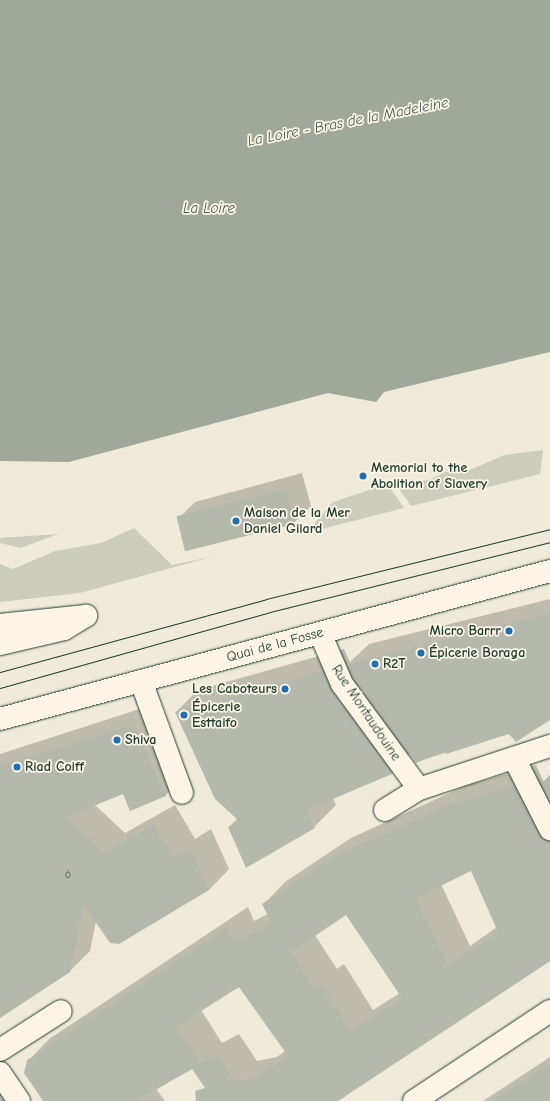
<!DOCTYPE html>
<html>
<head>
<meta charset="utf-8">
<style>
  body { margin:0 }
  #map { position:relative; width:550px; height:1101px; overflow:hidden; background:#efeada; font-family:"Comic Neue",sans-serif }
  div>[style] { position:absolute }
  [style*='--x'] { left:calc(var(--x)*1px); top:calc(var(--y)*1px); width:calc(var(--w)*1px); rotate:calc(var(--a)*1deg) }
  .green>* { inset:0; background:#cccdbf }
  .water>* { inset:0; background:#9fa89a }
  .shadow>* { inset:0; background:#0003 }
  .building>* { inset:0; background:#b5b9ad; transform-origin:0 0 }
  .roads { filter:drop-shadow(0 0 1px #1f3d34) drop-shadow(0 0 1px #1f3d34) }
  .minor>* { height:22px; margin:-11px; padding:0 11px; transform-origin:11px; border-radius:11px; background:#fcf5e5 }
  .primary>* { height:22px; margin:-11px; padding:0 11px; transform-origin:11px; border-radius:11px; background:#fcf5e5 }
  .tram>* { height:1px; margin:-0.5px; padding:0 0.5px; transform-origin:0.5px; border-radius:0.5px; background:#1f3d34 }
  .dots>* { width:11px; height:11px; translate:-50% -50%; box-sizing:border-box; border:2px solid #fcf5e5; border-radius:50% }
  span { translate:-50% -50%; white-space:nowrap; text-align:center; line-height:1.15; -webkit-text-stroke:3.5px #fcf5e5; paint-order:stroke }
  .number-label { font-size:12px; color:#445c52 }
  .number-label span { -webkit-text-stroke-width:0 }
  .poi-label { font-size:14px; color:#1f3d34; font-weight:700 }
  .left { translate:0 -50%; text-align:left }
  .right { translate:-100% -50%; text-align:right }
  .street-label { font-size:14px; color:#1f3d34 }
  .water-label { font-size:15px; color:#455d53; font-style:italic }
</style>
</head>
<body>
<div id="map">
  <div class="green">
    <i style="clip-path:polygon(543px 450px,540px 474px,411px 506px,398px 487px,400px 482px,429px 480px,445px 472px,467px 471px,505px 455px)"></i>
    <i style="clip-path:polygon(375px 488px,391px 489px,404px 508px,306px 533px,333px 502px)"></i>
    <i style="clip-path:polygon(134px 528px,172px 565px,211px 557px,80px 593px,0 602px,0 564px,13px 569px,55px 551px,101px 543px)"></i>
    <i style="clip-path:polygon(58px 534px,21px 548px,0 543px,0 538px)"></i>
  </div>
  <div class="water">
    <i style="clip-path:polygon(0 0,550px 0,550px 352px,384px 392px,376px 402px,328px 393px,69px 462px,0 461px)"></i>
  </div>
  <div class="shadow">
    <i style="clip-path:polygon(302px 473px,311px 506px,294px 523px,178px 519px,195px 502px)"></i>
    <i style="clip-path:polygon(550px 599px,550px 720px,416px 762px,410px 754px,392px 773px,333px 798px,336px 805px,314px 827px,229px 827px,238px 818px,176px 712px,198px 690px,344px 649px,350px 662px,369px 644px)"></i>
    <i style="clip-path:polygon(149px 706px,186px 774px,166px 795px,131px 810px,124px 793px,95px 805px,125px 833px,175px 805px,195px 839px,211px 829px,229px 869px,209px 890px,96px 921px,90px 951px,69px 972px,0 1017px,0 754px)"></i>
    <i style="clip-path:polygon(evenodd,536px 765px,544px 782px,550px 775px,550px 961px,337px 1101px,214px 1101px,193px 1068px,156px 1089px,165px 1101px,45px 1101px,28px 1061px,49px 1039px,248px 907px,254px 921px,268px 914px,264px 904px,285px 882px,351px 838px,465px 786px,536px 765px,472px 869px,497px 927px,470px 946px,441px 884px,472px 869px,536px 765px,347px 914px,400px 993px,373px 1010px,344px 964px,337px 969px,315px 935px,347px 914px,536px 765px,239px 985px,285px 1051px,277px 1057px,257px 1061px,239px 1034px,222px 1043px,201px 1010px,239px 985px)"></i>
    <i style="clip-path:polygon(550px 1057px,550px 1101px,483px 1101px)"></i>
    <i style="clip-path:polygon(0 1077px,19px 1101px,0 1101px)"></i>
  </div>
  <div class="building">
    <i style="left:286px;top:489px;width:36px;height:113px;rotate:76deg"></i>
    <i style="clip-path:polygon(550px 614px,550px 720px,516px 742px,509px 734px,446px 754px,445px 751px,416px 763px,353px 678px,347px 664px)"></i>
    <i style="clip-path:polygon(323px 671px,332px 691px,392px 774px,307px 810px,315px 828px,246px 868px,228px 827px,239px 821px,215px 799px,175px 712px)"></i>
    <i style="clip-path:polygon(128px 727px,136px 730px,166px 796px,130px 811px,123px 794px,66px 817px,104px 853px,154px 825px,174px 858px,190px 849px,209px 890px,119px 944px,110px 943px,84px 905px,70px 972px,0 1018px,0 766px)"></i>
    <i style="clip-path:polygon(550px 775px,550px 801px,541px 784px)"></i>
    <i style="clip-path:polygon(evenodd,514px 786px,539px 835px,550px 841px,550px 961px,338px 1101px,196px 1101px,195px 1091px,205px 1088px,192px 1069px,136px 1101px,43px 1101px,24px 1073px,27px 1060px,226px 928px,233px 942px,272px 924px,262px 904px,329px 859px,443px 807px,514px 786px,471px 871px,498px 932px,448px 966px,416px 898px,471px 871px,514px 786px,346px 915px,402px 998px,351px 1031px,322px 985px,315px 990px,291px 952px,346px 915px,514px 786px,239px 987px,288px 1056px,254px 1078px,235px 1082px,217px 1054px,201px 1063px,176px 1027px,239px 987px)"></i>
    <i style="clip-path:polygon(550px 1063px,550px 1101px,492px 1101px)"></i>
  </div>
  <div class="roads">
    <div class="minor">
      <i style="--x:320;--y:633;--w:56;--a:66.7"></i>
      <i style="--x:342;--y:684;--w:130;--a:53.7"></i>
      <i style="--x:419;--y:789;--w:138;--a:-18.2"></i>
      <i style="--x:0;--y:644;--w:66;--a:-13.2"></i>
      <i style="--x:64;--y:629;--w:26;--a:-31"></i>
      <i style="--x:141;--y:681;--w:119;--a:69.9"></i>
      <i style="--x:514;--y:758;--w:80;--a:63.1"></i>
      <i style="--x:385;--y:810;--w:40;--a:-32"></i>
      <i style="--x:0;--y:1050;--w:72;--a:-32.6"></i>
      <i style="--x:0;--y:1073;--w:34;--a:56"></i>
      <i style="--x:414;--y:1101;--w:163;--a:-33.5"></i>
    </div>
    <div class="primary">
      <i style="--x:0;--y:625;--w:86;--a:-6"></i>
      <i style="--x:0;--y:719;--w:570;--a:-15.06"></i>
    </div>
  </div>
  <div class="tram">
    <i style="--x:0;--y:672;--w:276;--a:-15.3"></i>
    <i style="--x:266;--y:599;--w:292;--a:-13.8"></i>
    <i style="--x:0;--y:688;--w:280;--a:-15.7"></i>
    <i style="--x:270;--y:612;--w:289;--a:-14"></i>
  </div>
  <div class="dots">
    <i style="left:363px;top:476px;background:#1f6fb2"></i>
    <i style="left:236px;top:521px;background:#1f6fb2"></i>
    <i style="left:509px;top:631px;background:#1f6fb2"></i>
    <i style="left:421px;top:653px;background:#1f6fb2"></i>
    <i style="left:375px;top:664px;background:#1f6fb2"></i>
    <i style="left:285px;top:689px;background:#1f6fb2"></i>
    <i style="left:184px;top:715px;background:#1f6fb2"></i>
    <i style="left:117px;top:740px;background:#1f6fb2"></i>
    <i style="left:17px;top:767px;background:#1f6fb2"></i>
  </div>
  <div class="number-label">
    <span style="left:68px;top:875px">6</span>
  </div>
  <div class="poi-label">
    <span class="left" style="left:371px;top:476px">Memorial to the<br>Abolition of Slavery</span>
    <span class="left" style="left:244px;top:521px">Maison de la Mer<br>Daniel Gilard</span>
    <span class="right" style="left:501px;top:631px">Micro Barrr</span>
    <span class="left" style="left:429px;top:653px">Épicerie Boraga</span>
    <span class="left" style="left:383px;top:664px">R2T</span>
    <span class="right" style="left:277px;top:689px">Les Caboteurs</span>
    <span class="left" style="left:192px;top:715px">Épicerie<br>Esttaifo</span>
    <span class="left" style="left:125px;top:740px">Shiva</span>
    <span class="left" style="left:25px;top:767px">Riad Coiff</span>
  </div>
  <div class="street-label">
    <span style="left:275px;top:645px;rotate:-15deg">Quai de la Fosse</span>
    <span style="left:366px;top:713px;rotate:56deg">Rue Montaudouine</span>
  </div>
  <div class="water-label">
    <span style="left:348px;top:122px;rotate:-11deg">La Loire - Bras de la Madeleine</span>
    <span style="left:209px;top:209px">La Loire</span>
  </div>
</div>
</body>
</html>
